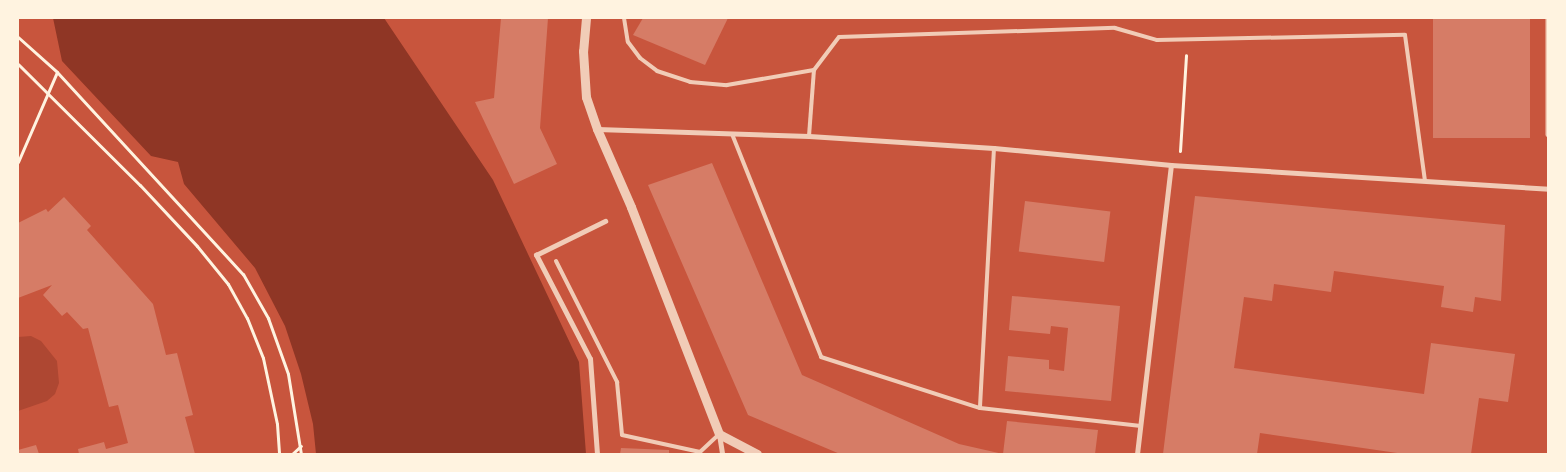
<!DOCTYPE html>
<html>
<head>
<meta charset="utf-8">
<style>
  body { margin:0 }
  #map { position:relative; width:1566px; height:472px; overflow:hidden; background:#c8553d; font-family:Raleway,sans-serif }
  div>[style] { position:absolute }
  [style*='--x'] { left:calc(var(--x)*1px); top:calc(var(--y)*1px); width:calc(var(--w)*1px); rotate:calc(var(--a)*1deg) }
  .green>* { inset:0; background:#ae4732 }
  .water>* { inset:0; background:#8f3625 }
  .building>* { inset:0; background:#d67c66; transform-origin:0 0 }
  .path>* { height:3px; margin:-1.5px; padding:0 1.5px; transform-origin:1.5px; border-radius:1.5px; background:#fff3e0 }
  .service>* { height:4px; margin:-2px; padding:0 2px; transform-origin:2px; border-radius:2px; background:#f1ccb7 }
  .pedestrian>* { height:4.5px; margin:-2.25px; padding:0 2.25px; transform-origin:2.25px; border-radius:2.25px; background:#f1ccb7 }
  .minor>* { height:5px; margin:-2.5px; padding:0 2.5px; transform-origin:2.5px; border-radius:2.5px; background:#f1ccb7 }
  .tertiary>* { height:9px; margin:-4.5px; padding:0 4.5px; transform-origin:4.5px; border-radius:4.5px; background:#f1ccb7 }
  span { translate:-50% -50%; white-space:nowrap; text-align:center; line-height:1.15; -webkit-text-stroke:4px #fff3e0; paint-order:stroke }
  .frame { position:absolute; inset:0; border:19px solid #fff3e0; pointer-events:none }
</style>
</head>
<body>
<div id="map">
  <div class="green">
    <i style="clip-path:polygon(31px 336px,41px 341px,57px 361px,59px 383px,55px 394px,47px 401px,18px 411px,18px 337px)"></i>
  </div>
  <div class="water">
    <i style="clip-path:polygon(53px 18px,384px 18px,493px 180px,579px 362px,586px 454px,316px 454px,313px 424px,301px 374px,285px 326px,255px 268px,184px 184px,178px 162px,151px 156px,62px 61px)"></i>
  </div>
  <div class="building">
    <i style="clip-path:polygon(501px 18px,548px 18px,540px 128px,557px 164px,514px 184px,475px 102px,494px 98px)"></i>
    <i style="clip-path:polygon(643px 18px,728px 18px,705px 65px,633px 35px)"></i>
    <i style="left:1433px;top:18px;width:97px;height:120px"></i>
    <i style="clip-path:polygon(712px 163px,802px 375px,959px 444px,1003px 454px,1007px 421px,1098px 430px,1095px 454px,840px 454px,748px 415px,648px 185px)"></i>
    <i style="clip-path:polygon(1195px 196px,1505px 225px,1501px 301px,1475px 297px,1473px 312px,1441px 307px,1444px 286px,1334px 271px,1331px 292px,1274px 284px,1272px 301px,1244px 297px,1234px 368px,1424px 394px,1431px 343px,1515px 354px,1508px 402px,1479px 398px,1471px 454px,1404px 454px,1260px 433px,1257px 454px,1163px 454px)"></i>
    <i style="clip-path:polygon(64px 197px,91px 226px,87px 230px,153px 304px,166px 355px,177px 353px,193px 415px,185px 417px,195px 454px,79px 454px,78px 449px,104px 442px,106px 449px,128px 443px,118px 405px,109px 407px,88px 328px,83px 329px,67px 312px,62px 316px,43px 295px,52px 285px,18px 298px,18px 223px,46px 209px,48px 212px)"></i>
    <i style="left:1025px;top:201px;width:86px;height:51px;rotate:7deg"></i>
    <i style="clip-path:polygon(1012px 296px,1120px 306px,1111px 401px,1005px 391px,1008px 356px,1049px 360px,1049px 369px,1064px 371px,1068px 328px,1051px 326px,1050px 334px,1009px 330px)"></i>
    <i style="clip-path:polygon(36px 445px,39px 454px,18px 454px,18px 450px)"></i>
    <i style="clip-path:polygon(621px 448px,669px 450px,669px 454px,620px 454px)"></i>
  </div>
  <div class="path">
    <i style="--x:18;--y:37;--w:52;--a:41.9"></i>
    <i style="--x:57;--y:72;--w:275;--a:47.4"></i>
    <i style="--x:243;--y:274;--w:51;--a:60.4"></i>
    <i style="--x:268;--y:318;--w:59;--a:70.3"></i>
    <i style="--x:288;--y:374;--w:81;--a:80.8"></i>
    <i style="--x:18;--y:64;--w:172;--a:44.8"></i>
    <i style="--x:140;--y:185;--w:83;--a:46.9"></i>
    <i style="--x:197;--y:246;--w:49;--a:50.8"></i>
    <i style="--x:228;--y:284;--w:39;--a:61"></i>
    <i style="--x:247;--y:318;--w:43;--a:68.2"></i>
    <i style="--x:263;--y:358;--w:67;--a:78"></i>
    <i style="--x:277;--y:424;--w:30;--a:86"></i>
    <i style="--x:1180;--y:151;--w:96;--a:-86.4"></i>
    <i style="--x:18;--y:162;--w:98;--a:-66.6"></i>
    <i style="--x:292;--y:454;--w:12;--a:-42"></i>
  </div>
  <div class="service">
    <i style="--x:624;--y:18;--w:24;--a:81"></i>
    <i style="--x:628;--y:42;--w:20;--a:53"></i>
    <i style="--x:640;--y:58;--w:21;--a:37"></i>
    <i style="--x:657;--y:71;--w:35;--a:18"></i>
    <i style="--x:690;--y:82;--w:37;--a:5"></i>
    <i style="--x:727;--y:85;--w:88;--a:-9.8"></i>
    <i style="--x:732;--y:134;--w:240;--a:68.2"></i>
    <i style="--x:821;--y:357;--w:167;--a:17.8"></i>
    <i style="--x:809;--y:136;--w:66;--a:-85.7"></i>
    <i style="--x:814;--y:70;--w:41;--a:-52.9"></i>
    <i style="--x:839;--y:37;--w:276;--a:-1.9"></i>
    <i style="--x:1115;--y:28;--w:44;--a:15.9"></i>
    <i style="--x:1157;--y:40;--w:248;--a:-1.2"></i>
    <i style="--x:1405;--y:35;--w:147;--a:82.2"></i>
    <i style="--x:994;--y:148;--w:260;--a:93.1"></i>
    <i style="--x:980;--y:408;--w:162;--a:6.4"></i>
    <i style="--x:556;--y:261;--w:136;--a:63.2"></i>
    <i style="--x:617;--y:382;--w:53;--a:84.6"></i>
    <i style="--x:622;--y:435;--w:80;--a:12.3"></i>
    <i style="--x:700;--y:452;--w:26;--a:-43"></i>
  </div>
  <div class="pedestrian">
    <i style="--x:1548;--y:18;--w:116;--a:90"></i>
    <i style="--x:597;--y:454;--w:95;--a:-94.2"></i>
    <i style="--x:590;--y:359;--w:117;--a:-117.4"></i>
    <i style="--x:536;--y:255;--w:77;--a:-26.2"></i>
  </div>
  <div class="minor">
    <i style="--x:597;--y:129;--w:212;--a:1.9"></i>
    <i style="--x:809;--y:136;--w:185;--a:3.7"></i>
    <i style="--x:994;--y:148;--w:178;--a:5.5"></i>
    <i style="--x:1171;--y:165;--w:378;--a:3.6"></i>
    <i style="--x:719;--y:434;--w:20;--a:81"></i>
    <i style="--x:1137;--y:454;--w:291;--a:-83.3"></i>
  </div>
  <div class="tertiary">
    <i style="--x:586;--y:18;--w:33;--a:95"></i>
    <i style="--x:583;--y:51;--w:46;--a:86.3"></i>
    <i style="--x:586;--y:97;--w:34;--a:71"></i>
    <i style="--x:597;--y:129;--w:85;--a:66.4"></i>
    <i style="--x:631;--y:207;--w:243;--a:68.8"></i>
    <i style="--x:719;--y:434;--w:43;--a:27.8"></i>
  </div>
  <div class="frame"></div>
</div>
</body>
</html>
